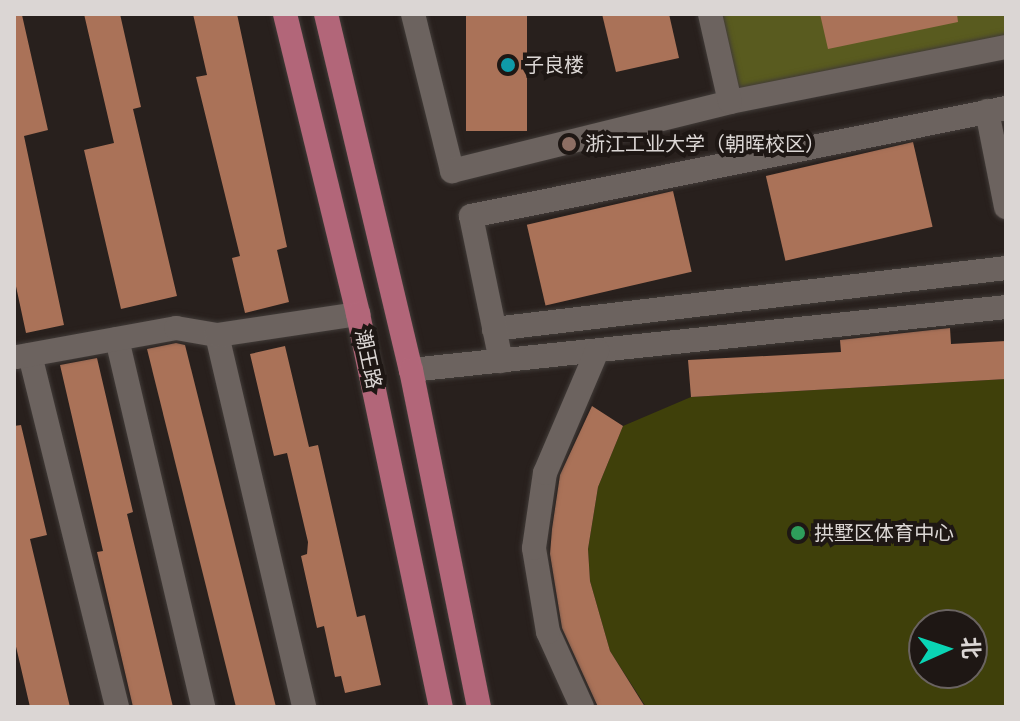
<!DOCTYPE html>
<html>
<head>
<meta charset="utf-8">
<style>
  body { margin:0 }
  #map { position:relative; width:1020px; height:721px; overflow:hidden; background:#28201d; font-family:"Roboto Condensed","Noto Sans SC",sans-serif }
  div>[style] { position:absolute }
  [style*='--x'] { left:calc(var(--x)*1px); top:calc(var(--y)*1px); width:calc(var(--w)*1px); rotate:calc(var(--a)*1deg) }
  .green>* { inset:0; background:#3f400a }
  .forest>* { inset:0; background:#595b1f }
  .building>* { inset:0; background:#aa7258; transform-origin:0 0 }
  .roads { filter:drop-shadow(0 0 2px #413b38) drop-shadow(0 0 2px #413b38) }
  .minor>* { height:24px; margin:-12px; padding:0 12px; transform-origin:12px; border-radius:12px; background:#6c635f }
  .major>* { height:24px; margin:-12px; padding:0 12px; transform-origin:12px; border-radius:12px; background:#b26679 }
  .dots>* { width:22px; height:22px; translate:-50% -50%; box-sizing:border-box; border:4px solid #1e1714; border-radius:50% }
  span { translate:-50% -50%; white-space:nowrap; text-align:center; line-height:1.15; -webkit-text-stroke:8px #1e1714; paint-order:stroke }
  .poi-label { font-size:20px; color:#dbd6d4 }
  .left { translate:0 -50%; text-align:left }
  .street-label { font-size:20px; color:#dbd6d4 }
  .frame { position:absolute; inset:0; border:16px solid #dbd6d4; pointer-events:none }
  .north { position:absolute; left:908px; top:609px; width:80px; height:80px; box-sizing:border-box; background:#1e1714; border:2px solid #6a6361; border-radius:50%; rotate:87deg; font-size:22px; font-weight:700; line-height:32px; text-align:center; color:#dbd6d4 }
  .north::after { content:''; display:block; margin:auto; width:28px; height:36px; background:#0ad5b5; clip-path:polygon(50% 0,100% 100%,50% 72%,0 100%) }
</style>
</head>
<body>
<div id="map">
  <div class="green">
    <i style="clip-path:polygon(evenodd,1006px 379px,1006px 707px,646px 707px,610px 651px,590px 581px,588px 549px,598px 487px,623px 426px,691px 397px,1006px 379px,924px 625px,972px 625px,972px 673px,924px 673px,924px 625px)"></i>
  </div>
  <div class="forest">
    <i style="clip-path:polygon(710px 14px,1006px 14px,1006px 46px,730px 102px)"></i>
  </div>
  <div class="building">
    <i style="clip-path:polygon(84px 14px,120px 14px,141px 107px,133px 109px,177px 296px,121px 309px,84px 150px,114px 143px)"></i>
    <i style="clip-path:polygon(193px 14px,237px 14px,287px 247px,277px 250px,289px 302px,245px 313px,232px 258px,240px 256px,196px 77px,207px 75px)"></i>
    <i style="left:466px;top:14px;width:61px;height:117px"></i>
    <i style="clip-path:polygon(602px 14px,669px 14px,679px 58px,616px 72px)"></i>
    <i style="clip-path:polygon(820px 14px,957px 14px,958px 22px,828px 49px)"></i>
    <i style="clip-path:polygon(22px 15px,48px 130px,24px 136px,64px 325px,26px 333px,14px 277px,14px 16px)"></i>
    <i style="left:913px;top:142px;width:87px;height:151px;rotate:77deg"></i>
    <i style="left:673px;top:191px;width:83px;height:150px;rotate:77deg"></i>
    <i style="clip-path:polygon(950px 328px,951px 344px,1006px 341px,1006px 379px,691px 397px,688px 360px,841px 352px,840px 340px)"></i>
    <i style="clip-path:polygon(176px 343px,185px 345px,276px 707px,236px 707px,147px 349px)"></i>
    <i style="clip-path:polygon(285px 346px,309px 447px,318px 445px,357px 617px,365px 615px,381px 685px,345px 693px,341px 676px,335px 677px,324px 626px,317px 628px,301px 556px,307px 554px,308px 542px,287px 453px,274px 456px,250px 354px)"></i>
    <i style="clip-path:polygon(97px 358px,133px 512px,127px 514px,173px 707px,133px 707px,97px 552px,103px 551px,60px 365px)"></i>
    <i style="clip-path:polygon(592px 406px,623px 426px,598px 487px,588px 549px,590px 581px,610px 651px,645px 707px,598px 707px,562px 628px,550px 554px,552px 529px,560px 475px)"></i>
    <i style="clip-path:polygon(21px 425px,47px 535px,30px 539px,70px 707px,30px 707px,14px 638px,14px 426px)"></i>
  </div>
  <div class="roads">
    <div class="minor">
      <i style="--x:413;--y:14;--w:162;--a:76"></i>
      <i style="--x:452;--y:171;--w:286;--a:-13.9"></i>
      <i style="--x:730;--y:102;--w:281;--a:-11.3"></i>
      <i style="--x:710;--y:14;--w:90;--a:77.2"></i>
      <i style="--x:987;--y:111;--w:98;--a:78.8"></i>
      <i style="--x:494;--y:329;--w:516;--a:-6.79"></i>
      <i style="--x:217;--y:335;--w:382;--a:76.8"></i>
      <i style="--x:117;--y:339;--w:378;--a:76.8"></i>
      <i style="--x:30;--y:355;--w:363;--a:76.1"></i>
      <i style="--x:17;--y:357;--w:162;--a:-10.3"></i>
      <i style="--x:176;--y:328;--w:42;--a:9.7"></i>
      <i style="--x:217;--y:335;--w:143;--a:-8.5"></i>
      <i style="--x:501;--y:361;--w:148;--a:-101.7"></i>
      <i style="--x:471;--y:216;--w:546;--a:-11.41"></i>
      <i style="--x:411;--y:370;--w:598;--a:-6.04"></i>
      <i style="--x:582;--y:707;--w:82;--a:-114.4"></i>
      <i style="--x:548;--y:632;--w:85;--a:-99.5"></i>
      <i style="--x:534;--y:548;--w:76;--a:-81.7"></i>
      <i style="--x:545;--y:473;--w:133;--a:-66.9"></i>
    </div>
    <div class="major">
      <i style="--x:285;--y:14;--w:309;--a:76.3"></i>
      <i style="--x:358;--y:314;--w:402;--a:78.1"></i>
      <i style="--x:326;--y:14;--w:366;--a:76.6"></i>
      <i style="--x:411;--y:370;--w:344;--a:78.6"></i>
    </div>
  </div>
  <div class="dots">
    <i style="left:508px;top:65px;background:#0f9aa8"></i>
    <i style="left:569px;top:144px;background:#8d6e63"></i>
    <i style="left:798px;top:533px;background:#2e9e5b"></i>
  </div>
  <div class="poi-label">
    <span class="left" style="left:524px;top:65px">子良楼</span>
    <span class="left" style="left:585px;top:144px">浙江工业大学（朝晖校区）</span>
    <span class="left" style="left:814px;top:533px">拱墅区体育中心</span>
  </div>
  <div class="street-label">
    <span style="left:368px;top:359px;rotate:78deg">潮王路</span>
  </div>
  <div class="frame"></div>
  <div class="north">北</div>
</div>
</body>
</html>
